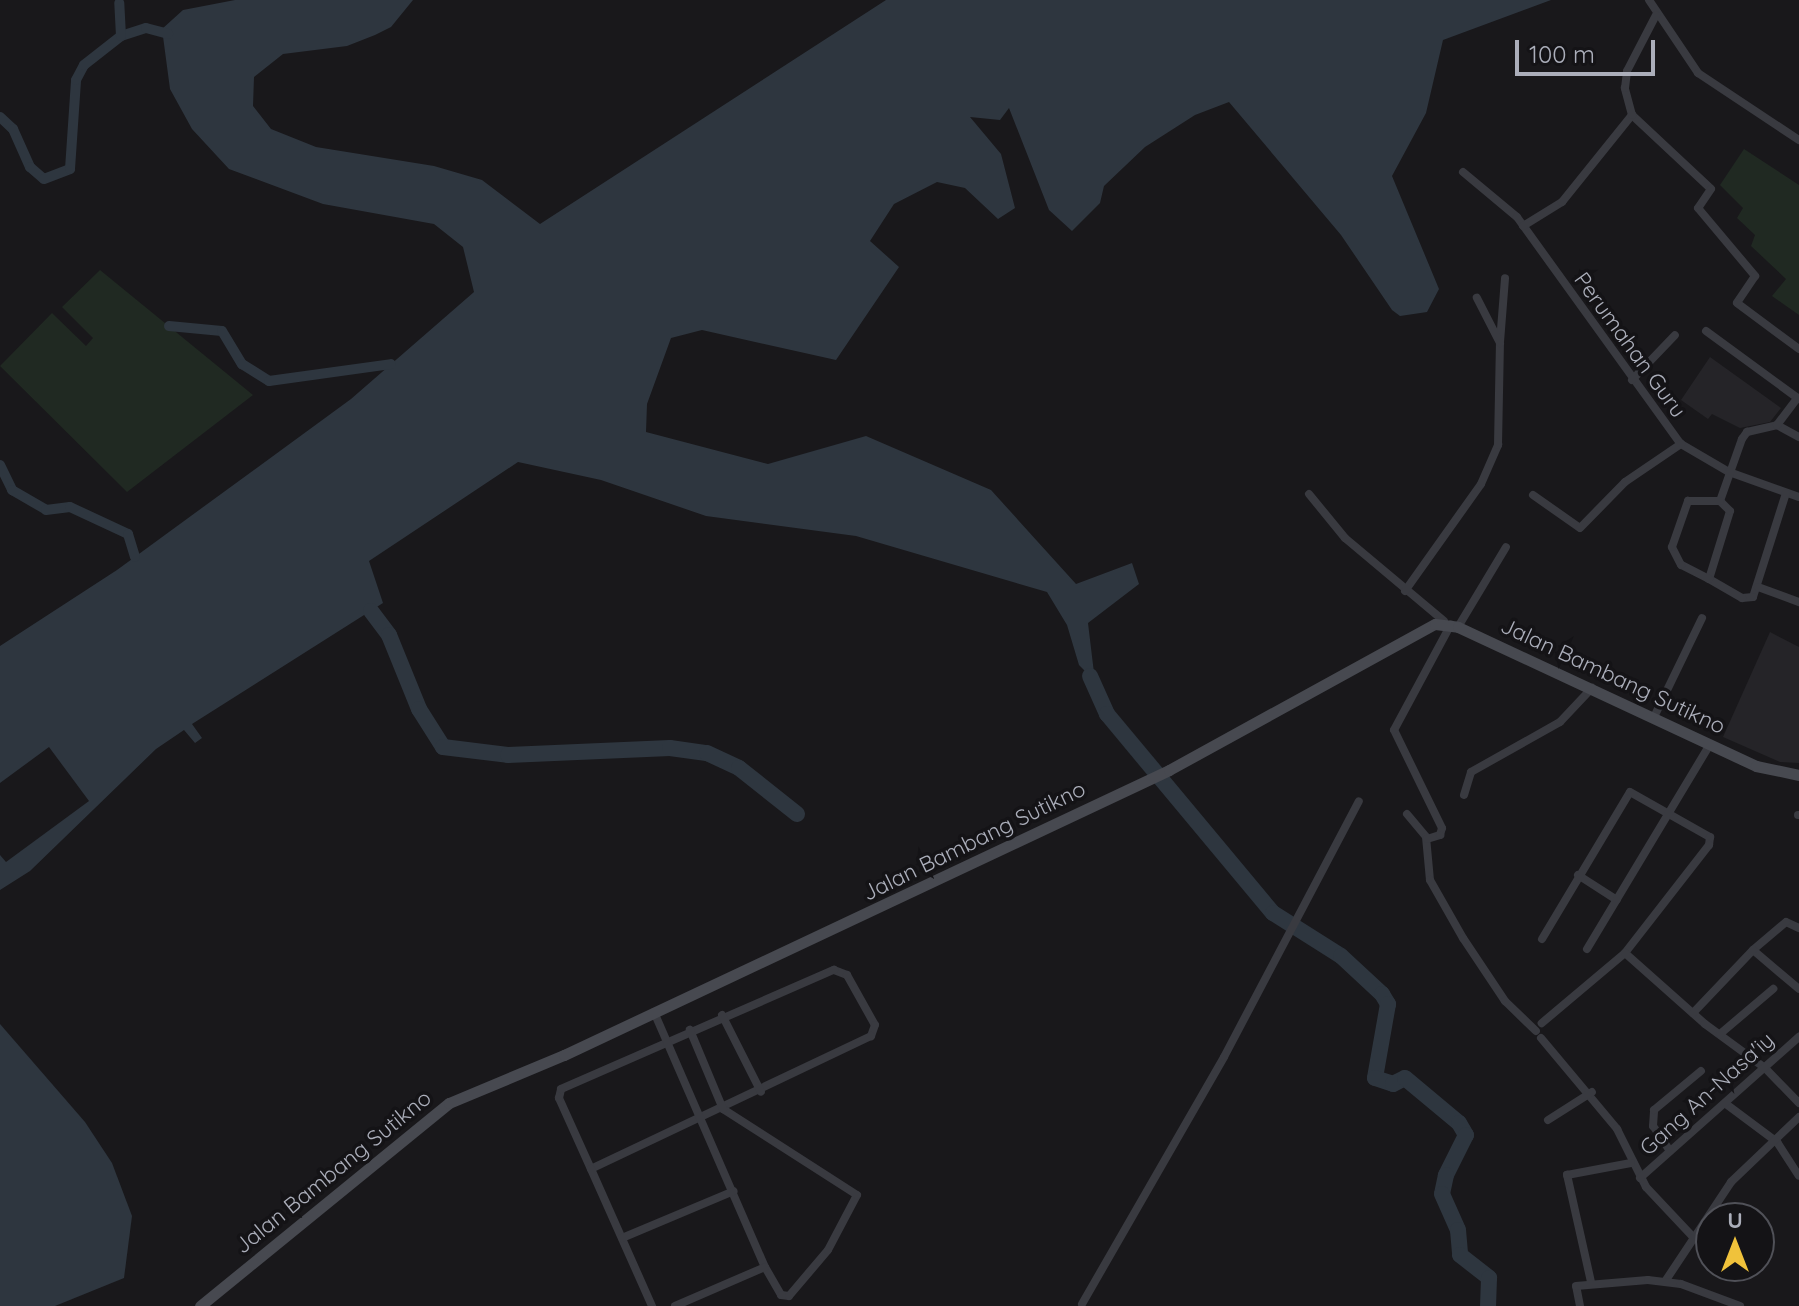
<!DOCTYPE html>
<style>
body{margin:0}
#map{position:relative;width:1799px;height:1306px;overflow:hidden;background:#19181b;font-family:Quicksand,sans-serif}
div>[style]{position:absolute}
.built>*{inset:0;background:#252428}
.green>*{inset:0;background:#202922}
.water>*{inset:0;background:#2e363f}
.pier>*{inset:0;background:#19181b}
.canal>*{height:10px;margin:-5px;padding:0 5px;transform-origin:5px;border-radius:5px;background:#2e363f}
.river>*{height:16px;margin:-8px;padding:0 8px;transform-origin:8px;border-radius:8px;background:#2e363f}
.street>*{height:8px;margin:-4px;padding:0 4px;transform-origin:4px;border-radius:4px;background:#393a40}
.secondary>*{height:11px;margin:-5.5px;padding:0 5.5px;transform-origin:5.5px;border-radius:5.5px;background:#474950}
span{translate:-50% -50%;white-space:nowrap;text-align:center;line-height:1.15;-webkit-text-stroke:7px #141316;paint-order:stroke}
.street-label{font-size:22px;color:#abaeba}
.north{position:absolute;left:1695px;top:1202px;width:80px;height:80px;box-sizing:border-box;background:#141316;border:2px solid #505158;border-radius:50%;rotate:0deg;font-size:22px;font-weight:700;line-height:32px;text-align:center;color:#abaeba}
.north::after{content:'';display:block;margin:auto;width:28px;height:36px;background:#f0c23b;clip-path:polygon(50% 0,100% 100%,50% 72%,0 100%)}
.scale{position:absolute;left:1515px;top:40px;width:140px;height:36px;box-sizing:border-box;border:4px solid #abaeba;border-top:0;padding-left:10px;font-size:24px;line-height:28px;white-space:nowrap;color:#abaeba;-webkit-text-stroke:6px #141316;paint-order:stroke}
</style>
<div id="map">
<div class="built">
<i style="clip-path:polygon(1710px 357px,1781px 408px,1770px 422px,1740px 428px,1712px 414px,1708px 419px,1681px 400px)"></i>
<i style="clip-path:polygon(1770px 632px,1799px 647px,1799px 763px,1780px 762px,1723px 737px)"></i>
</div>
<div class="green">
<i style="clip-path:polygon(1744px 149px,1799px 185px,1799px 315px,1772px 296px,1786px 279px,1751px 246px,1755px 235px,1737px 218px,1743px 208px,1720px 185px)"></i>
<i style="clip-path:polygon(100px 270px,253px 395px,127px 492px,0 366px,52px 313px,86px 346px,93px 338px,62px 307px)"></i>
</div>
<div class="water">
<i style="clip-path:polygon(235px 0,413px 0,391px 27px,375px 35px,347px 46px,283px 54px,254px 77px,253px 106px,271px 129px,316px 147px,434px 166px,482px 180px,540px 224px,886px 0,1551px 0,1443px 40px,1426px 113px,1392px 176px,1439px 289px,1427px 312px,1400px 316px,1392px 310px,1341px 235px,1229px 102px,1195px 115px,1145px 147px,1104px 186px,1100px 203px,1072px 231px,1049px 210px,1009px 108px,1000px 120px,970px 117px,1001px 154px,1015px 208px,998px 219px,965px 188px,937px 182px,894px 204px,870px 241px,899px 267px,836px 360px,702px 330px,671px 338px,647px 404px,646px 432px,768px 464px,866px 436px,991px 490px,1076px 584px,1132px 563px,1139px 584px,1088px 623px,1094px 673px,1090px 676px,1079px 665px,1067px 625px,1047px 592px,856px 536px,706px 516px,601px 480px,518px 462px,369px 561px,383px 603px,192px 724px,202px 738px,195px 743px,184px 730px,156px 749px,30px 871px,0 890px,0 646px,117px 570px,351px 399px,474px 292px,463px 247px,434px 224px,323px 204px,229px 169px,192px 129px,170px 89px,162px 29px,183px 10px)"></i>
<i style="clip-path:polygon(0 1024px,85px 1122px,112px 1163px,132px 1216px,124px 1278px,55px 1306px,0 1306px)"></i>
</div>
<div class="pier">
<i style="clip-path:polygon(49px 747px,89px 801px,6px 862px,0 855px,0 783px)"></i>
</div>
<div class="canal">
<i style="left:121px;top:36px;width:26px;rotate:-18deg"></i>
<i style="left:146px;top:28px;width:23px;rotate:15deg"></i>
<i style="left:0;top:117px;width:18px;rotate:43deg"></i>
<i style="left:13px;top:129px;width:42px;rotate:65.9deg"></i>
<i style="left:30px;top:167px;width:18px;rotate:41deg"></i>
<i style="left:44px;top:179px;width:28px;rotate:-21deg"></i>
<i style="left:70px;top:169px;width:89px;rotate:-86.1deg"></i>
<i style="left:76px;top:80px;width:17px;rotate:-62deg"></i>
<i style="left:84px;top:65px;width:47px;rotate:-38.1deg"></i>
<i style="left:121px;top:36px;width:33px;rotate:-93deg"></i>
<i style="left:169px;top:326px;width:53px;rotate:5.4deg"></i>
<i style="left:222px;top:331px;width:39px;rotate:59deg"></i>
<i style="left:242px;top:364px;width:32px;rotate:32deg"></i>
<i style="left:269px;top:381px;width:123px;rotate:-7.9deg"></i>
<i style="left:0;top:465px;width:28px;rotate:64deg"></i>
<i style="left:12px;top:490px;width:39px;rotate:30deg"></i>
<i style="left:46px;top:510px;width:24px;rotate:-7deg"></i>
<i style="left:70px;top:507px;width:64px;rotate:25deg"></i>
<i style="left:128px;top:534px;width:24px;rotate:73deg"></i>
</div>
<div class="river">
<i style="left:371px;top:611px;width:30px;rotate:53deg"></i>
<i style="left:389px;top:635px;width:80px;rotate:67.9deg"></i>
<i style="left:419px;top:709px;width:45px;rotate:57.7deg"></i>
<i style="left:443px;top:747px;width:65px;rotate:7deg"></i>
<i style="left:508px;top:755px;width:162px;rotate:-2.5deg"></i>
<i style="left:670px;top:748px;width:37px;rotate:8deg"></i>
<i style="left:707px;top:753px;width:35px;rotate:25deg"></i>
<i style="left:739px;top:768px;width:74px;rotate:38.4deg"></i>
<i style="left:1090px;top:676px;width:42px;rotate:65.9deg"></i>
<i style="left:1107px;top:714px;width:259px;rotate:50.2deg"></i>
<i style="left:1273px;top:913px;width:80px;rotate:32.3deg"></i>
<i style="left:1341px;top:956px;width:56px;rotate:42.8deg"></i>
<i style="left:1382px;top:994px;width:12px;rotate:59deg"></i>
<i style="left:1388px;top:1004px;width:75px;rotate:100deg"></i>
<i style="left:1375px;top:1078px;width:19px;rotate:18deg"></i>
<i style="left:1393px;top:1084px;width:13px;rotate:-27deg"></i>
<i style="left:1405px;top:1078px;width:70px;rotate:39.8deg"></i>
<i style="left:1459px;top:1123px;width:14px;rotate:60deg"></i>
<i style="left:1466px;top:1135px;width:45px;rotate:116.6deg"></i>
<i style="left:1446px;top:1175px;width:19px;rotate:102deg"></i>
<i style="left:1442px;top:1194px;width:39px;rotate:66deg"></i>
<i style="left:1458px;top:1230px;width:25px;rotate:85deg"></i>
<i style="left:1460px;top:1255px;width:37px;rotate:38deg"></i>
<i style="left:1489px;top:1278px;width:28px;rotate:92deg"></i>
</div>
<div class="street">
<i style="left:1649px;top:0;width:88px;rotate:56.1deg"></i>
<i style="left:1698px;top:73px;width:121px;rotate:33.6deg"></i>
<i style="left:1632px;top:115px;width:108px;rotate:43.1deg"></i>
<i style="left:1711px;top:189px;width:23px;rotate:124deg"></i>
<i style="left:1698px;top:208px;width:89px;rotate:50deg"></i>
<i style="left:1755px;top:276px;width:32px;rotate:124deg"></i>
<i style="left:1737px;top:303px;width:77px;rotate:36.6deg"></i>
<i style="left:1463px;top:172px;width:70px;rotate:39.8deg"></i>
<i style="left:1517px;top:217px;width:280px;rotate:54.2deg"></i>
<i style="left:1681px;top:444px;width:56px;rotate:30.3deg"></i>
<i style="left:1729px;top:472px;width:74px;rotate:19.7deg"></i>
<i style="left:1523px;top:226px;width:46px;rotate:-31.6deg"></i>
<i style="left:1562px;top:202px;width:112px;rotate:-51.2deg"></i>
<i style="left:1632px;top:115px;width:28px;rotate:-105deg"></i>
<i style="left:1625px;top:88px;width:17px;rotate:-83deg"></i>
<i style="left:1627px;top:71px;width:63px;rotate:-62.6deg"></i>
<i style="left:1706px;top:331px;width:115px;rotate:36.2deg"></i>
<i style="left:1500px;top:342px;width:64px;rotate:-85.5deg"></i>
<i style="left:1632px;top:380px;width:62px;rotate:-46.3deg"></i>
<i style="left:1777px;top:425px;width:25px;rotate:29deg"></i>
<i style="left:1786px;top:493px;width:109px;rotate:107.6deg"></i>
<i style="left:1753px;top:597px;width:11px;rotate:175deg"></i>
<i style="left:1742px;top:598px;width:38px;rotate:-150deg"></i>
<i style="left:1709px;top:579px;width:71px;rotate:-72.8deg"></i>
<i style="left:1730px;top:511px;width:14px;rotate:-135deg"></i>
<i style="left:1720px;top:501px;width:66px;rotate:-70.5deg"></i>
<i style="left:1742px;top:439px;width:9px;rotate:-54deg"></i>
<i style="left:1747px;top:432px;width:31px;rotate:-13deg"></i>
<i style="left:1777px;top:425px;width:34px;rotate:-53deg"></i>
<i style="left:1309px;top:494px;width:57px;rotate:50.7deg"></i>
<i style="left:1345px;top:538px;width:129px;rotate:40deg"></i>
<i style="left:1533px;top:495px;width:57px;rotate:35.1deg"></i>
<i style="left:1580px;top:528px;width:64px;rotate:-45.6deg"></i>
<i style="left:1625px;top:482px;width:68px;rotate:-34.2deg"></i>
<i style="left:1709px;top:579px;width:31px;rotate:-153deg"></i>
<i style="left:1681px;top:565px;width:20px;rotate:-117deg"></i>
<i style="left:1672px;top:547px;width:49px;rotate:-70.8deg"></i>
<i style="left:1688px;top:501px;width:32px"></i>
<i style="left:1758px;top:587px;width:44px;rotate:20.1deg"></i>
<i style="left:1405px;top:591px;width:131px;rotate:-54.6deg"></i>
<i style="left:1481px;top:484px;width:43px;rotate:-66.4deg"></i>
<i style="left:1498px;top:445px;width:102px;rotate:-88.9deg"></i>
<i style="left:1500px;top:343px;width:51px;rotate:-117.1deg"></i>
<i style="left:1458px;top:627px;width:93px;rotate:-59deg"></i>
<i style="left:1654px;top:717px;width:110px;rotate:-64.1deg"></i>
<i style="left:1464px;top:795px;width:24px;rotate:-73deg"></i>
<i style="left:1471px;top:772px;width:102px;rotate:-29.3deg"></i>
<i style="left:1560px;top:722px;width:47px;rotate:-46.7deg"></i>
<i style="left:1407px;top:814px;width:30px;rotate:50deg"></i>
<i style="left:1426px;top:837px;width:43px;rotate:84.7deg"></i>
<i style="left:1430px;top:880px;width:67px;rotate:60.4deg"></i>
<i style="left:1463px;top:938px;width:76px;rotate:56.3deg"></i>
<i style="left:1505px;top:1001px;width:43px;rotate:44.1deg"></i>
<i style="left:1798px;top:815px;width:1px"></i>
<i style="left:1427px;top:839px;width:14px;rotate:-17deg"></i>
<i style="left:1440px;top:835px;width:7px;rotate:-74deg"></i>
<i style="left:1442px;top:828px;width:109px;rotate:-116.1deg"></i>
<i style="left:1394px;top:730px;width:120px;rotate:-61.7deg"></i>
<i style="left:1578px;top:875px;width:46px;rotate:32.7deg"></i>
<i style="left:1799px;top:928px;width:14px;rotate:-155deg"></i>
<i style="left:1786px;top:922px;width:43px;rotate:139.7deg"></i>
<i style="left:1753px;top:950px;width:60px;rotate:40.3deg"></i>
<i style="left:1542px;top:939px;width:171px;rotate:-59.1deg"></i>
<i style="left:1630px;top:792px;width:92px;rotate:29.4deg"></i>
<i style="left:1710px;top:837px;width:8px;rotate:97deg"></i>
<i style="left:1709px;top:845px;width:137px;rotate:127.9deg"></i>
<i style="left:1625px;top:953px;width:109px;rotate:139.9deg"></i>
<i style="left:1587px;top:949px;width:239px;rotate:-59deg"></i>
<i style="left:1625px;top:953px;width:107px;rotate:41.6deg"></i>
<i style="left:1705px;top:1024px;width:74px;rotate:36.3deg"></i>
<i style="left:1765px;top:1068px;width:49px;rotate:45.8deg"></i>
<i style="left:834px;top:970px;width:14px;rotate:21deg"></i>
<i style="left:847px;top:975px;width:57px;rotate:60.8deg"></i>
<i style="left:875px;top:1025px;width:12px;rotate:110deg"></i>
<i style="left:871px;top:1036px;width:310px;rotate:154.6deg"></i>
<i style="left:591px;top:1169px;width:78px;rotate:-114.3deg"></i>
<i style="left:559px;top:1098px;width:9px;rotate:-77deg"></i>
<i style="left:561px;top:1089px;width:298px;rotate:-23.6deg"></i>
<i style="left:654px;top:1012px;width:278px;rotate:66.5deg"></i>
<i style="left:765px;top:1267px;width:32px;rotate:60deg"></i>
<i style="left:781px;top:1295px;width:8px;rotate:7deg"></i>
<i style="left:789px;top:1296px;width:60px;rotate:-49.7deg"></i>
<i style="left:828px;top:1250px;width:62px;rotate:-62.2deg"></i>
<i style="left:857px;top:1195px;width:159px;rotate:-147.3deg"></i>
<i style="left:723px;top:1109px;width:86px;rotate:-112.7deg"></i>
<i style="left:1693px;top:1013px;width:87px;rotate:-46.4deg"></i>
<i style="left:722px;top:1015px;width:86px;rotate:63.1deg"></i>
<i style="left:1720px;top:1034px;width:70px;rotate:-40.3deg"></i>
<i style="left:1541px;top:1038px;width:119px;rotate:50.1deg"></i>
<i style="left:1617px;top:1129px;width:65px;rotate:63.4deg"></i>
<i style="left:1646px;top:1187px;width:70px;rotate:46.7deg"></i>
<i style="left:1726px;top:1104px;width:64px;rotate:36.7deg"></i>
<i style="left:1777px;top:1142px;width:40px;rotate:57.1deg"></i>
<i style="left:1548px;top:1120px;width:52px;rotate:-32.5deg"></i>
<i style="left:1670px;top:1151px;width:30px;rotate:-124deg"></i>
<i style="left:1653px;top:1126px;width:16px;rotate:-86deg"></i>
<i style="left:1654px;top:1110px;width:61px;rotate:-39.7deg"></i>
<i style="left:591px;top:1169px;width:150px;rotate:66deg"></i>
<i style="left:1640px;top:1178px;width:213px;rotate:-41.6deg"></i>
<i style="left:622px;top:1238px;width:121px;rotate:-22.8deg"></i>
<i style="left:1666px;top:1280px;width:118px;rotate:-56.4deg"></i>
<i style="left:1731px;top:1182px;width:94px;rotate:-43.7deg"></i>
<i style="left:1591px;top:1282px;width:110px;rotate:-102.6deg"></i>
<i style="left:1567px;top:1175px;width:65px;rotate:-10.6deg"></i>
<i style="left:1082px;top:1304px;width:285px;rotate:-60.1deg"></i>
<i style="left:1224px;top:1057px;width:289px;rotate:-62.2deg"></i>
<i style="left:675px;top:1306px;width:98px;rotate:-23.4deg"></i>
<i style="left:1580px;top:1306px;width:20px;rotate:-101deg"></i>
<i style="left:1576px;top:1286px;width:72px;rotate:-4.8deg"></i>
<i style="left:1648px;top:1280px;width:33px;rotate:7deg"></i>
<i style="left:1681px;top:1284px;width:63px;rotate:20.4deg"></i>
</div>
<div class="secondary">
<i style="left:200px;top:1306px;width:321px;rotate:-39.2deg"></i>
<i style="left:449px;top:1103px;width:125px;rotate:-22.7deg"></i>
<i style="left:564px;top:1055px;width:669px;rotate:-25.22deg"></i>
<i style="left:1169px;top:770px;width:303px;rotate:-28.8deg"></i>
<i style="left:1435px;top:624px;width:23px;rotate:7deg"></i>
<i style="left:1458px;top:627px;width:329px;rotate:25deg"></i>
<i style="left:1756px;top:766px;width:44px;rotate:11.8deg"></i>
</div>
<div class="street-label">
<span style="left:1630px;top:345px;rotate:54deg">Perumahan Guru</span>
<span style="left:1613px;top:676px;rotate:25deg">Jalan Bambang Sutikno</span>
<span style="left:974px;top:841px;rotate:-26deg">Jalan Bambang Sutikno</span>
<span style="left:1707px;top:1094px;rotate:-42deg">Gang An-Nasa'iy</span>
<span style="left:333px;top:1172px;rotate:-39deg">Jalan Bambang Sutikno</span>
</div>
<div class="north">U</div>
<div class="scale">100 m</div>
</div>
